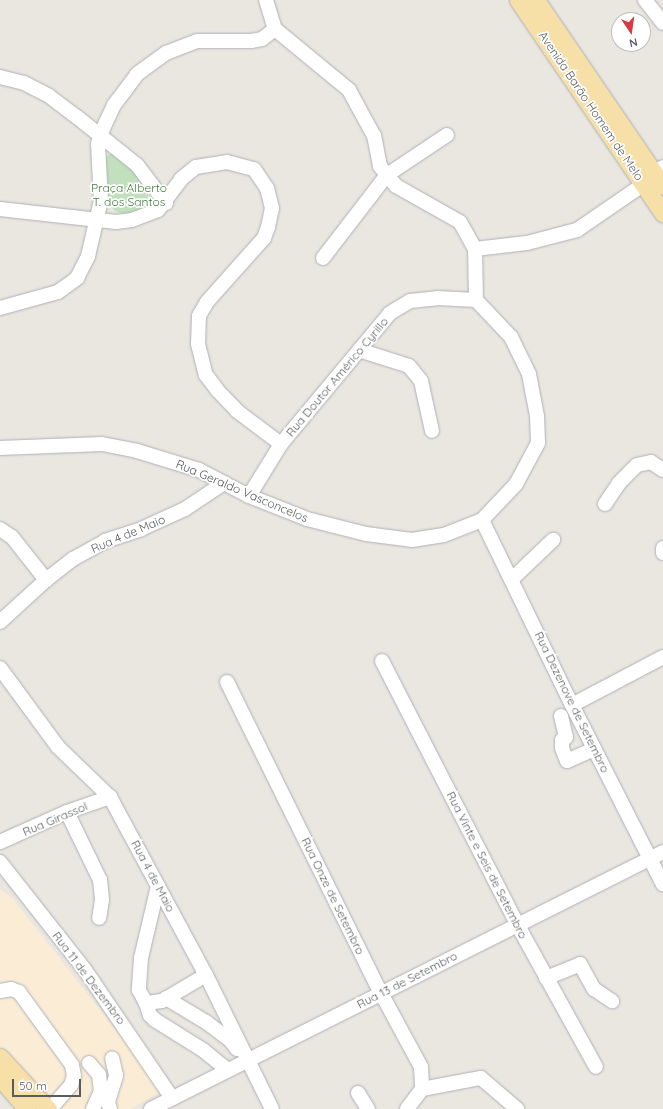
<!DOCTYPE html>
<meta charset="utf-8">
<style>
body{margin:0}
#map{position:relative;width:663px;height:1109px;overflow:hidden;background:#eae6e0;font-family:Quicksand,sans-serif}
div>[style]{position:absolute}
.commercial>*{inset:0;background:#faecd5}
.green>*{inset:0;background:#c3e0be}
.roads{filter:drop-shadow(0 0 1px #aeb1b5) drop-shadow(0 0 1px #aeb1b5)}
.minor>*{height:14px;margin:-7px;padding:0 7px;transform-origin:7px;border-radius:7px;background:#fff}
.major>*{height:17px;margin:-8.5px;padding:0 8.5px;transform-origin:8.5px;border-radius:8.5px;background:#f7dfa8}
span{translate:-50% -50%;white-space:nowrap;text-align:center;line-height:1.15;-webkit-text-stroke:3.5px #fff;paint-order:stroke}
.street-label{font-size:12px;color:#595d60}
.park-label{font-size:12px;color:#417d3a}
.north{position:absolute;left:611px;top:12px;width:40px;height:40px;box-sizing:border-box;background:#fff;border:1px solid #bdbebf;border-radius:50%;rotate:167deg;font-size:11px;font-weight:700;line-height:16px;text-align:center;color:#595d60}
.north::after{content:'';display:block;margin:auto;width:14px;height:18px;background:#d83843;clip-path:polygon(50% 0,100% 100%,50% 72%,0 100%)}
.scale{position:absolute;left:12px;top:1079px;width:69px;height:18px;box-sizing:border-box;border:2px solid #595d60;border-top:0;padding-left:5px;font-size:12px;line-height:14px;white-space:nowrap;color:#595d60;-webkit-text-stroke:3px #fff;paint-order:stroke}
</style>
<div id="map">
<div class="commercial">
<i style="clip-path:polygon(0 889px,13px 899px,163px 1090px,131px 1109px,57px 1109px,0 1050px)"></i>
</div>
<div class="green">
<i style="clip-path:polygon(113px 152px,126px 159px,148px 188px,148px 204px,139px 214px,124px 215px,114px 210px,109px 199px,103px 165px,107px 156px)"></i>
</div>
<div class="roads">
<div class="minor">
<i style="left:266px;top:0;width:30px;rotate:73deg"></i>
<i style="left:645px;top:0;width:29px;rotate:52deg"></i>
<i style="left:0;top:77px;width:25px;rotate:14deg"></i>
<i style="left:24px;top:83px;width:28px;rotate:27deg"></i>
<i style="left:49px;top:96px;width:35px;rotate:37deg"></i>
<i style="left:77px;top:117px;width:77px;rotate:38.7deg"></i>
<i style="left:137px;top:165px;width:48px;rotate:52.7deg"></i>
<i style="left:0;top:209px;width:117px;rotate:6.4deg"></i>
<i style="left:116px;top:222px;width:16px;rotate:-7deg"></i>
<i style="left:132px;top:220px;width:28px;rotate:-21deg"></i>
<i style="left:158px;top:210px;width:39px;rotate:-53deg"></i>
<i style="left:181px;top:179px;width:19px;rotate:-39deg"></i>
<i style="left:196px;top:167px;width:31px;rotate:-9deg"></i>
<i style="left:227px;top:162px;width:28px;rotate:15deg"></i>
<i style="left:254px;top:169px;width:23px;rotate:56deg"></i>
<i style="left:267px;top:188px;width:21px;rotate:76deg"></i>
<i style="left:272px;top:208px;width:19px;rotate:102deg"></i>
<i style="left:268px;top:227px;width:12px;rotate:110deg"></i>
<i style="left:264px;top:238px;width:86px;rotate:131.7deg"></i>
<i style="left:207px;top:302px;width:16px;rotate:120deg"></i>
<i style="left:199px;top:316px;width:28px;rotate:92deg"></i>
<i style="left:198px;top:344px;width:32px;rotate:76deg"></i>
<i style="left:206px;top:375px;width:20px;rotate:53deg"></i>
<i style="left:218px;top:391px;width:28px;rotate:46deg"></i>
<i style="left:237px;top:411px;width:55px;rotate:36.9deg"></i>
<i style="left:475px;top:249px;width:52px;rotate:-6.6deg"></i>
<i style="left:527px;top:243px;width:52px;rotate:-14.6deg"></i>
<i style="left:577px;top:230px;width:81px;rotate:-34.5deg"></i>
<i style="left:644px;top:184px;width:25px;rotate:-42deg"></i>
<i style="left:323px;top:258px;width:105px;rotate:-52.4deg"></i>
<i style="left:387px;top:175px;width:72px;rotate:-33.7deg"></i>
<i style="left:0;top:308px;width:60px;rotate:-15.4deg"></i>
<i style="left:58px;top:292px;width:24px;rotate:-36deg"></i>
<i style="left:77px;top:278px;width:25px;rotate:-63deg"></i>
<i style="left:88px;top:256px;width:57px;rotate:-76.9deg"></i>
<i style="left:101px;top:200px;width:56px;rotate:-93.1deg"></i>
<i style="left:98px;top:144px;width:9px;rotate:-77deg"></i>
<i style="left:100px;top:135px;width:33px;rotate:-65deg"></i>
<i style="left:114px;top:105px;width:39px;rotate:-53deg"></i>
<i style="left:137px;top:74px;width:36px;rotate:-36deg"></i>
<i style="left:166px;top:53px;width:34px;rotate:-21deg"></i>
<i style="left:198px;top:41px;width:53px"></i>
<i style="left:251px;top:41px;width:11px;rotate:-10deg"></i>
<i style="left:262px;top:39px;width:16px;rotate:-38deg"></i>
<i style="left:359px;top:350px;width:52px;rotate:17.7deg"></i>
<i style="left:409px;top:366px;width:19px;rotate:51deg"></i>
<i style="left:421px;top:381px;width:51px;rotate:77.6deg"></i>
<i style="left:0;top:448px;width:102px;rotate:-2.2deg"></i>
<i style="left:102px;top:444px;width:36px;rotate:11deg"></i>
<i style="left:137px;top:451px;width:65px;rotate:17deg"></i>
<i style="left:199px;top:470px;width:56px;rotate:27.5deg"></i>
<i style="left:249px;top:496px;width:62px;rotate:21.6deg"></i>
<i style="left:307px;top:519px;width:61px;rotate:14.3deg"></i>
<i style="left:366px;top:534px;width:46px;rotate:7.4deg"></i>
<i style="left:412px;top:540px;width:32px;rotate:-9deg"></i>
<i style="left:444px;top:535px;width:41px;rotate:-21.5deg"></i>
<i style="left:482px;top:520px;width:50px;rotate:-46.6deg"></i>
<i style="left:516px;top:484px;width:47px;rotate:-61.8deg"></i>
<i style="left:538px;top:443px;width:27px;rotate:-92deg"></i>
<i style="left:537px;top:416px;width:43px;rotate:-100.8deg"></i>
<i style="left:529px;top:374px;width:41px;rotate:-115.9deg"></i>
<i style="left:511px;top:337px;width:51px;rotate:-133.4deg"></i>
<i style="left:476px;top:300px;width:51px;rotate:-91.1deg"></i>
<i style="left:475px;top:249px;width:31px;rotate:-119deg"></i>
<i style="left:460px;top:222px;width:73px;rotate:-150.6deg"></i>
<i style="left:396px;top:186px;width:26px;rotate:-129deg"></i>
<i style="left:380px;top:166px;width:31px;rotate:-101deg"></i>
<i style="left:374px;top:136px;width:52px;rotate:-118.5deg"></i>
<i style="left:349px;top:90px;width:96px;rotate:-140.5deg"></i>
<i style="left:249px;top:496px;width:61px;rotate:-58.4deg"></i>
<i style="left:281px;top:444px;width:170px;rotate:-50.2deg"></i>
<i style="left:390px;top:313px;width:23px;rotate:-31deg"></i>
<i style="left:410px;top:301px;width:27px;rotate:-6deg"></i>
<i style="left:437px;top:298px;width:39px;rotate:3deg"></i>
<i style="left:605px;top:504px;width:25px;rotate:-56deg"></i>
<i style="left:619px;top:483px;width:25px;rotate:-45deg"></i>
<i style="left:637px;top:465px;width:14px;rotate:-12deg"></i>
<i style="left:651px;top:462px;width:14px;rotate:34deg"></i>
<i style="left:482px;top:520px;width:206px;rotate:64.1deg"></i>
<i style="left:572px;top:705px;width:201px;rotate:63.1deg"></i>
<i style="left:0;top:529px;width:14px;rotate:34deg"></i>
<i style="left:12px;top:537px;width:55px;rotate:51.7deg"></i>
<i style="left:663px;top:548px;width:5px;rotate:90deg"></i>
<i style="left:512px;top:579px;width:57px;rotate:-43.6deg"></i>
<i style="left:0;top:622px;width:62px;rotate:-42.4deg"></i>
<i style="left:46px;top:580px;width:34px;rotate:-38deg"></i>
<i style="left:73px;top:559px;width:37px;rotate:-29deg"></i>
<i style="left:105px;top:541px;width:38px;rotate:-18deg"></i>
<i style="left:141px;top:529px;width:48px;rotate:-24.4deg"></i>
<i style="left:185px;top:509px;width:47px;rotate:-33.7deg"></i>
<i style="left:382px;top:661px;width:296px;rotate:62.8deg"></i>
<i style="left:517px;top:924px;width:163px;rotate:61.1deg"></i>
<i style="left:0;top:668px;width:98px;rotate:53.7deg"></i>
<i style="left:58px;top:747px;width:72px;rotate:43.9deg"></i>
<i style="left:110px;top:797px;width:202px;rotate:61.7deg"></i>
<i style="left:206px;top:975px;width:149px;rotate:63.8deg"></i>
<i style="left:227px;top:682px;width:347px;rotate:63.7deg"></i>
<i style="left:381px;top:993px;width:84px;rotate:61.6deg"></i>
<i style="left:421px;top:1067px;width:22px;rotate:87deg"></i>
<i style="left:422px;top:1089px;width:25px;rotate:127deg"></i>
<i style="left:572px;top:705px;width:103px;rotate:-27.8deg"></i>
<i style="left:561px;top:716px;width:22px;rotate:77deg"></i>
<i style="left:566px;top:737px;width:5px;rotate:143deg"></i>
<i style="left:562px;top:740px;width:8px;rotate:90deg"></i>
<i style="left:562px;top:748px;width:14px;rotate:69deg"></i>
<i style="left:567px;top:761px;width:30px;rotate:-24deg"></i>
<i style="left:67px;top:812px;width:76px;rotate:64.1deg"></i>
<i style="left:100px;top:880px;width:20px;rotate:84deg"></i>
<i style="left:102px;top:900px;width:18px;rotate:99deg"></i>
<i style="left:0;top:842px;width:73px;rotate:-24.1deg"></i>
<i style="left:67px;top:812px;width:46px;rotate:-19.2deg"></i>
<i style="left:0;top:862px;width:137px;rotate:51.8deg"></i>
<i style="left:85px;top:970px;width:155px;rotate:55.8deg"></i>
<i style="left:158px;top:886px;width:74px;rotate:103.3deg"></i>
<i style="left:141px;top:958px;width:32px;rotate:94deg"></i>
<i style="left:139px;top:990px;width:15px;rotate:62deg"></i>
<i style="left:146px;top:1003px;width:16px;rotate:-7deg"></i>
<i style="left:162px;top:1001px;width:51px;rotate:-30.6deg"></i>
<i style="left:546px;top:978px;width:37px;rotate:-22deg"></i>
<i style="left:580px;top:964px;width:29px;rotate:61deg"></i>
<i style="left:594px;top:989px;width:22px;rotate:34deg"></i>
<i style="left:0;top:991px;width:11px;rotate:-10deg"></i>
<i style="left:11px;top:989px;width:9px;rotate:21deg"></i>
<i style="left:19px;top:992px;width:90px;rotate:54deg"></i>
<i style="left:72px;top:1065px;width:11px;rotate:80deg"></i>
<i style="left:74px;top:1076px;width:9px;rotate:108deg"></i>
<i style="left:71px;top:1085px;width:32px;rotate:131deg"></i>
<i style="left:166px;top:998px;width:47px;rotate:31deg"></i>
<i style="left:206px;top:1022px;width:31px;rotate:37deg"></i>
<i style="left:231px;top:1041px;width:10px;rotate:53deg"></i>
<i style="left:146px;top:1003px;width:13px;rotate:72deg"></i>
<i style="left:150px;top:1015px;width:7px;rotate:45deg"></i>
<i style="left:155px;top:1020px;width:57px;rotate:32deg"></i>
<i style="left:203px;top:1050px;width:32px;rotate:39deg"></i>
<i style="left:89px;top:1063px;width:16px;rotate:50deg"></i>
<i style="left:99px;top:1075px;width:16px;rotate:83deg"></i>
<i style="left:101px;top:1091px;width:20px;rotate:114deg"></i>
<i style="left:422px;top:1089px;width:60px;rotate:-10.6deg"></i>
<i style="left:481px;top:1078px;width:48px;rotate:40.7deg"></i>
<i style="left:358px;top:1093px;width:19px;rotate:58deg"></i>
<i style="left:110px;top:1109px;width:7px;rotate:-106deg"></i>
<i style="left:108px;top:1102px;width:28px;rotate:-73deg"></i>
<i style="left:116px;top:1075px;width:17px;rotate:-103deg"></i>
<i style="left:151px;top:1109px;width:573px;rotate:-26.65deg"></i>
</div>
<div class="major">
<i style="left:518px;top:0;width:258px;rotate:55.8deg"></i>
<i style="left:536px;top:0;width:225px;rotate:55.7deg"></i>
<i style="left:0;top:1057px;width:71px;rotate:47.3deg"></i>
<i style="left:0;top:1078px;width:41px;rotate:48.9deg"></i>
</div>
</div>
<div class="street-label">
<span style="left:591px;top:106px;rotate:56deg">Avenida Barão Homem de Melo</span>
<span style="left:337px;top:377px;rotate:-50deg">Rua Doutor Américo Cyrillo</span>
<span style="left:242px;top:491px;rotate:23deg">Rua Geraldo Vasconcelos</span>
<span style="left:128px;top:534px;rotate:-23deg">Rua 4 de Maio</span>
<span style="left:572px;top:702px;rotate:64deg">Rua Dezenove de Setembro</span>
<span style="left:55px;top:819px;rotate:-23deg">Rua Girassol</span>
<span style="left:487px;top:865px;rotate:63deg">Rua Vinte e Seis de Setembro</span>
<span style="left:153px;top:876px;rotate:62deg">Rua 4 de Maio</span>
<span style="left:333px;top:896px;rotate:64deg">Rua Onze de Setembro</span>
<span style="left:89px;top:978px;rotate:53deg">Rua 11 de Dezembro</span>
<span style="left:407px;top:980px;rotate:-27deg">Rua 13 de Setembro</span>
</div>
<div class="park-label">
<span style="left:129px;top:195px">Praça Alberto<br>T. dos Santos</span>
</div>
<div class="north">N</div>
<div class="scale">50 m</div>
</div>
